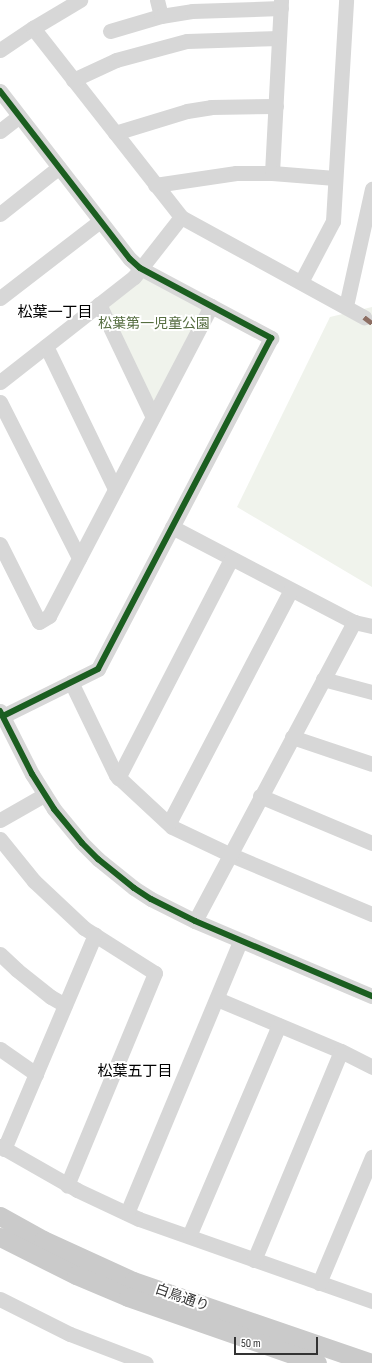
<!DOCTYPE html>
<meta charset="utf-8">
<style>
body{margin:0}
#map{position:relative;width:372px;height:1363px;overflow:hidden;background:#fff;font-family:"Sofia Sans Condensed","Noto Sans JP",sans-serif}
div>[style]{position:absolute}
.green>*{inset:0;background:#f0f3ec}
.minor>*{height:15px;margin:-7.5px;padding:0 7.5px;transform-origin:7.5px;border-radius:7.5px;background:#d7d7d7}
.major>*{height:19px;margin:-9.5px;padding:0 9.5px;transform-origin:9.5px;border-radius:9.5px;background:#cacaca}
.quiet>*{height:5px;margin-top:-2.5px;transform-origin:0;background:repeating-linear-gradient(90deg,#8d6e63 0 10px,transparent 0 15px)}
.cycleway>*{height:6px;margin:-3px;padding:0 3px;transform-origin:3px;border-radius:3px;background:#1b5e20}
span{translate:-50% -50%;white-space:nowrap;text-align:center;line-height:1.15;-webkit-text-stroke:4px #fff;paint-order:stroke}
.park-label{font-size:14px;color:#566e41}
.street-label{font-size:14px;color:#333}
.neighbourhood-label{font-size:15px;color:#000}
.scale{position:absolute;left:234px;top:1337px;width:84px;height:18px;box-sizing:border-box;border:2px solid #333;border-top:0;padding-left:5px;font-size:12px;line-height:14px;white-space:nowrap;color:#333;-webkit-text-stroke:3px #fff;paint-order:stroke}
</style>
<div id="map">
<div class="green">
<i style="clip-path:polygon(145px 277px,201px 307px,202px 312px,156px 401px,150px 401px,107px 305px,141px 278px)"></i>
<i style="clip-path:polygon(372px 307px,372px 587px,237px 507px,330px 317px)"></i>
</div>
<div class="minor">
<i style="left:157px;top:0;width:16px;rotate:76deg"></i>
<i style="left:33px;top:28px;width:240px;rotate:51.9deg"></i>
<i style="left:181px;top:217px;width:209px;rotate:28.7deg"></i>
<i style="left:110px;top:31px;width:53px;rotate:-16.4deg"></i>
<i style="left:161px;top:16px;width:31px;rotate:-9deg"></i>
<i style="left:192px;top:11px;width:89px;rotate:-1.9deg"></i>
<i style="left:0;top:50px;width:40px;rotate:-34deg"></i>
<i style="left:33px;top:28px;width:55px;rotate:-30.8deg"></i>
<i style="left:73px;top:80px;width:47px;rotate:-24.9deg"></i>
<i style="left:116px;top:60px;width:73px;rotate:-15deg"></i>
<i style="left:187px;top:41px;width:92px;rotate:-1.9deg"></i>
<i style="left:0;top:91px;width:212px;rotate:52.3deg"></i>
<i style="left:130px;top:259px;width:13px;rotate:42deg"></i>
<i style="left:140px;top:268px;width:149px;rotate:28.1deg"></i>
<i style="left:271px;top:338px;width:373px;rotate:117.6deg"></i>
<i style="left:98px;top:669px;width:106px;rotate:153.7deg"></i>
<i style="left:0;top:131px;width:24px;rotate:-38deg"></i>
<i style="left:115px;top:133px;width:75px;rotate:-17deg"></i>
<i style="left:187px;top:111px;width:24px;rotate:-9deg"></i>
<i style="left:211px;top:107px;width:65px;rotate:-0.9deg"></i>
<i style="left:272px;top:173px;width:173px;rotate:-87deg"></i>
<i style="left:155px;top:185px;width:82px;rotate:-8.4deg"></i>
<i style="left:236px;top:173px;width:36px"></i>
<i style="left:272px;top:173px;width:63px;rotate:4.5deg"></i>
<i style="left:0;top:214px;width:75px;rotate:-38.5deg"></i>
<i style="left:301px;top:282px;width:69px;rotate:-62.3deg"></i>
<i style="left:333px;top:221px;width:221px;rotate:-86.6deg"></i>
<i style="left:0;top:298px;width:126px;rotate:-37.6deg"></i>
<i style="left:99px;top:304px;width:125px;rotate:64.5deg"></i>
<i style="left:346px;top:306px;width:120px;rotate:-77.5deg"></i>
<i style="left:46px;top:346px;width:159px;rotate:64.2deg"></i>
<i style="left:0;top:382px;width:170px;rotate:-38.1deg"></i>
<i style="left:134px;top:277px;width:76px;rotate:-51.9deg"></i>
<i style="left:0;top:402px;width:175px;rotate:63.1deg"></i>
<i style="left:172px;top:527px;width:205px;rotate:27.6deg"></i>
<i style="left:354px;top:622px;width:18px;rotate:13deg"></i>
<i style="left:0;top:544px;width:87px;rotate:63.4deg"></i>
<i style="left:39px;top:622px;width:12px;rotate:-31deg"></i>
<i style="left:49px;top:616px;width:350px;rotate:-62.4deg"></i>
<i style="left:323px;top:679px;width:51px;rotate:14.9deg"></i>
<i style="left:71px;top:682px;width:103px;rotate:64.2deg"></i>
<i style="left:116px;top:775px;width:76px;rotate:42.9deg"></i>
<i style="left:172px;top:827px;width:63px;rotate:25.3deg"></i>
<i style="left:229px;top:854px;width:155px;rotate:22.8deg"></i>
<i style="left:0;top:711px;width:71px;rotate:63.1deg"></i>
<i style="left:32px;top:774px;width:41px;rotate:57.8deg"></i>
<i style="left:54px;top:809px;width:44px;rotate:50.5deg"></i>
<i style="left:82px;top:843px;width:23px;rotate:45deg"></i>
<i style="left:98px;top:859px;width:46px;rotate:38.9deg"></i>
<i style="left:134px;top:888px;width:20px;rotate:33deg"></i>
<i style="left:151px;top:899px;width:49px;rotate:26.6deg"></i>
<i style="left:195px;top:921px;width:192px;rotate:23deg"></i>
<i style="left:292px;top:737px;width:84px;rotate:18.6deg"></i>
<i style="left:118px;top:778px;width:246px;rotate:-62.7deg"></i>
<i style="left:260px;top:796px;width:121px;rotate:22.8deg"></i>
<i style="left:0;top:820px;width:51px;rotate:-29.6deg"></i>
<i style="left:169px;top:823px;width:263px;rotate:-62.4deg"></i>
<i style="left:0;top:839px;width:54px;rotate:51deg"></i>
<i style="left:34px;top:881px;width:69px;rotate:43.2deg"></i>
<i style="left:84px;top:928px;width:84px;rotate:32.4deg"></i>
<i style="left:155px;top:973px;width:230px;rotate:112.5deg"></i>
<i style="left:195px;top:921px;width:339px;rotate:-62deg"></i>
<i style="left:0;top:954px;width:23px;rotate:43deg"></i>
<i style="left:17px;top:970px;width:43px;rotate:38.5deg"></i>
<i style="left:51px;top:997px;width:16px;rotate:30deg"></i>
<i style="left:217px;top:999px;width:134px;rotate:22.8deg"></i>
<i style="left:341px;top:1051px;width:35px;rotate:27deg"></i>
<i style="left:0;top:1049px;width:44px;rotate:34.8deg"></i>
<i style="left:0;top:1146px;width:89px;rotate:29.7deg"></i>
<i style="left:77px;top:1190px;width:68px;rotate:25.1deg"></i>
<i style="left:139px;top:1219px;width:247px;rotate:19.4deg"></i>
<i style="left:4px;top:1149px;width:233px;rotate:-67deg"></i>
<i style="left:127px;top:1213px;width:295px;rotate:-67.4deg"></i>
<i style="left:189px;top:1236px;width:229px;rotate:-66.9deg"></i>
<i style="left:254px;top:1260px;width:226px;rotate:-67.4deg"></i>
<i style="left:319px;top:1283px;width:137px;rotate:-67.2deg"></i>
<i style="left:0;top:1299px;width:78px;rotate:26.6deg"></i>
<i style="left:70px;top:1334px;width:81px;rotate:20.9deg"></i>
</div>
<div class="major">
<i style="left:0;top:1216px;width:49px;rotate:29.2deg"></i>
<i style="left:43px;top:1240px;width:99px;rotate:24.5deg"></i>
<i style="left:133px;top:1281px;width:252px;rotate:19deg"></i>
<i style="left:0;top:1237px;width:85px;rotate:26.6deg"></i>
<i style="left:76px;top:1275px;width:56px;rotate:22.9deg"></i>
<i style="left:128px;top:1297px;width:200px;rotate:19.2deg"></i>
</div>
<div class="quiet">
<i style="left:364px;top:317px;width:10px;rotate:37deg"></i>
</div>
<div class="cycleway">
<i style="left:0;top:91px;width:212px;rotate:52.3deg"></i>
<i style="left:130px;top:259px;width:13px;rotate:42deg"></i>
<i style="left:140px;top:268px;width:149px;rotate:28.1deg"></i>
<i style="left:271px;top:338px;width:373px;rotate:117.6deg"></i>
<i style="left:98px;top:669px;width:106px;rotate:153.7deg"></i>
<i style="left:0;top:711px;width:71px;rotate:63.1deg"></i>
<i style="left:32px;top:774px;width:41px;rotate:57.8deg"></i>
<i style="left:54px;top:809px;width:44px;rotate:50.5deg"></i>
<i style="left:82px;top:843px;width:23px;rotate:45deg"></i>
<i style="left:98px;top:859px;width:46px;rotate:38.9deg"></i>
<i style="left:134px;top:888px;width:20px;rotate:33deg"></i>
<i style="left:151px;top:899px;width:49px;rotate:26.6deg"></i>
<i style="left:195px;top:921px;width:192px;rotate:23deg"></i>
</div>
<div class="park-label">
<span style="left:154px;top:324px">松葉第一児童公園</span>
</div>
<div class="street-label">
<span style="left:182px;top:1298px;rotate:19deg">白鳥通り</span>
</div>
<div class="neighbourhood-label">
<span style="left:55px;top:313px">松葉一丁目</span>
<span style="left:135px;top:1072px">松葉五丁目</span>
</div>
<div class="scale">50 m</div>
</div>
